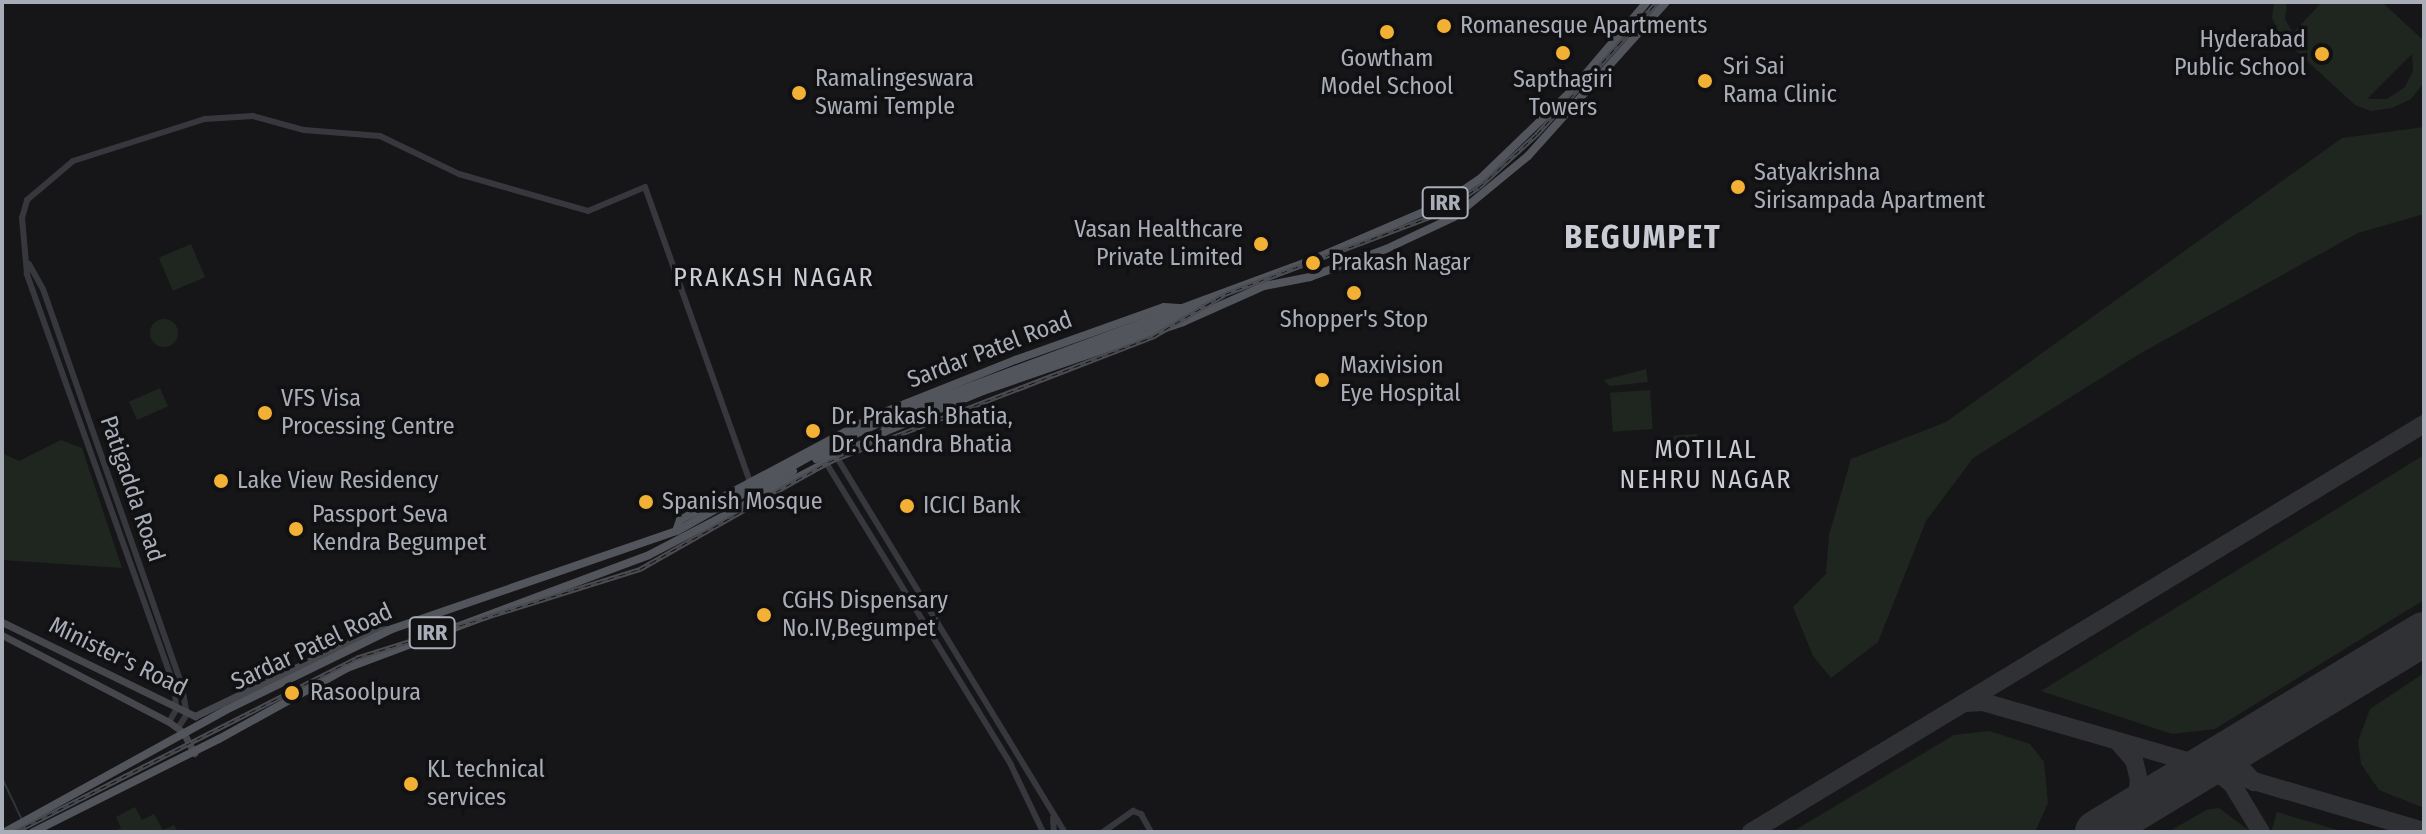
<!DOCTYPE html>
<style>
body{margin:0}
#map{position:relative;width:2426px;height:834px;overflow:hidden;background:#161618;font-family:"Fira Sans Condensed",sans-serif}
div>[style]{position:absolute}
.green>*{inset:0;background:#1e261f;transform-origin:0 0}
.round{border-radius:50%}
.stream>*{height:2px;margin:-1px;padding:0 1px;transform-origin:1px;border-radius:1px;background:#2c353c}
.taxiway>*{height:18px;margin:-9px;padding:0 9px;transform-origin:9px;border-radius:9px;background:#303135}
.runway>*{height:44px;margin:-22px;padding:0 22px;transform-origin:22px;border-radius:22px;background:#303135}
.tertiary>*{height:6px;margin:-3px;padding:0 3px;transform-origin:3px;border-radius:3px;background:#37383d}
.secondary>*{height:7px;margin:-3.5px;padding:0 3.5px;transform-origin:3.5px;border-radius:3.5px;background:#45474d}
.primary>*{height:8px;margin:-4px;padding:0 4px;transform-origin:4px;border-radius:4px;background:#53555c}
.rail>*{height:5px;margin-top:-2.5px;transform-origin:0;background:repeating-linear-gradient(90deg,#111113 0 6px,#4a4c52 0 12px);box-sizing:border-box;border-block:2px solid #4a4c52}
.dots>*{width:22px;height:22px;translate:-50% -50%;box-sizing:border-box;border:4px solid #111113;border-radius:50%}
span{translate:-50% -50%;white-space:nowrap;text-align:center;line-height:1.15;-webkit-text-stroke:7px #111113;paint-order:stroke}
.shield-label span{padding:2px 6px;background:#111113;border:2px solid;border-radius:6px;-webkit-text-stroke-width:0}
.shield-label{font-size:22px;color:#a8adb8;font-weight:700}
.poi-label{font-size:24px;color:#a8adb8}
.left{translate:0 -50%;text-align:left}
.right{translate:-100% -50%;text-align:right}
.street-label{font-size:24px;color:#a8adb8}
.neighbourhood-label{font-size:26px;color:#c9ccd4;letter-spacing:2px}
.district-label{font-size:32px;color:#c9ccd4;font-weight:700;letter-spacing:2px}
.frame{position:absolute;inset:0;border:4px solid #a8adb8;pointer-events:none}
</style>
<div id="map">
<div class="green">
<i style="clip-path:polygon(evenodd,2274px 2px,2287px 2px,2285px 19px,2293px 33px,2322px 2px,2382px 2px,2424px 41px,2424px 83px,2411px 99px,2392px 108px,2371px 111px,2355px 105px,2281px 37px,2272px 18px,2274px 2px,2412px 54px,2413px 71px,2405px 87px,2387px 99px,2367px 99px,2412px 54px)"></i>
<i style="clip-path:polygon(2424px 127px,2424px 214px,2358px 233px,2141px 353px,1973px 458px,1926px 521px,1878px 642px,1831px 678px,1813px 656px,1793px 607px,1826px 574px,1829px 535px,1851px 459px,1946px 422px,2342px 138px)"></i>
<i style="left:191px;top:244px;width:36px;height:35px;rotate:67deg"></i>
<i class="round" style="left:150px;top:319px;width:28px;height:28px"></i>
<i style="clip-path:polygon(1646px 369px,1648px 382px,1610px 386px,1604px 380px)"></i>
<i style="left:160px;top:388px;width:20px;height:34px;rotate:66deg"></i>
<i style="left:1650px;top:390px;width:39px;height:40px;rotate:86deg"></i>
<i style="left:1697px;top:434px;width:15px;height:35px;rotate:86deg"></i>
<i style="clip-path:polygon(61px 440px,82px 448px,122px 568px,2px 560px,2px 453px,19px 461px)"></i>
<i style="clip-path:polygon(2424px 455px,2424px 600px,2215px 729px,2172px 734px,2041px 691px)"></i>
<i style="clip-path:polygon(2424px 673px,2424px 808px,2379px 790px,2361px 764px,2358px 741px,2370px 709px)"></i>
<i style="clip-path:polygon(1989px 731px,2030px 744px,2044px 762px,2048px 803px,2035px 832px,1792px 832px,1954px 735px)"></i>
<i style="clip-path:polygon(135px 807px,142px 820px,154px 814px,163px 830px,174px 825px,178px 832px,114px 832px,121px 828px,116px 817px)"></i>
<i style="clip-path:polygon(2219px 808px,2251px 832px,2168px 832px,2206px 810px)"></i>
<i style="clip-path:polygon(2277px 812px,2344px 832px,2271px 832px)"></i>
</div>
<div class="stream">
<i style="left:2px;top:778px;width:47px;rotate:64.5deg"></i>
</div>
<div class="taxiway">
<i style="left:1964px;top:703px;width:19px;rotate:-3deg"></i>
<i style="left:1983px;top:702px;width:221px;rotate:16.1deg"></i>
<i style="left:2195px;top:763px;width:16px;rotate:-4deg"></i>
<i style="left:2249px;top:740px;width:28px;rotate:108deg"></i>
<i style="left:2240px;top:767px;width:21px;rotate:47deg"></i>
<i style="left:2119px;top:743px;width:23px;rotate:49deg"></i>
<i style="left:2134px;top:760px;width:21px;rotate:76deg"></i>
<i style="left:2139px;top:780px;width:24px;rotate:97deg"></i>
<i style="left:2136px;top:804px;width:13px;rotate:135deg"></i>
<i style="left:2197px;top:772px;width:33px;rotate:3deg"></i>
<i style="left:2230px;top:774px;width:202px;rotate:16.4deg"></i>
<i style="left:2218px;top:773px;width:18px;rotate:38deg"></i>
<i style="left:2232px;top:784px;width:56px;rotate:58.9deg"></i>
<i style="left:1751px;top:832px;width:787px;rotate:-31.23deg"></i>
</div>
<div class="runway">
<i style="left:2097px;top:832px;width:382px;rotate:-31.2deg"></i>
</div>
<div class="tertiary">
<i style="left:29px;top:264px;width:29px;rotate:61deg"></i>
<i style="left:43px;top:289px;width:422px;rotate:70.7deg"></i>
<i style="left:182px;top:687px;width:27px;rotate:80deg"></i>
<i style="left:187px;top:714px;width:17px;rotate:123deg"></i>
<i style="left:836px;top:456px;width:440px;rotate:58.7deg"></i>
<i style="left:825px;top:461px;width:356px;rotate:58.5deg"></i>
<i style="left:1011px;top:765px;width:74px;rotate:64.5deg"></i>
<i style="left:169px;top:722px;width:14px;rotate:-60deg"></i>
<i style="left:176px;top:710px;width:22px;rotate:-93deg"></i>
<i style="left:175px;top:688px;width:440px;rotate:-109.7deg"></i>
<i style="left:27px;top:274px;width:56px;rotate:-95.1deg"></i>
<i style="left:22px;top:218px;width:19px;rotate:-74deg"></i>
<i style="left:27px;top:200px;width:60px;rotate:-40.3deg"></i>
<i style="left:73px;top:161px;width:139px;rotate:-17.7deg"></i>
<i style="left:205px;top:119px;width:48px;rotate:-3.6deg"></i>
<i style="left:253px;top:116px;width:53px;rotate:15.4deg"></i>
<i style="left:304px;top:130px;width:76px;rotate:4.5deg"></i>
<i style="left:380px;top:136px;width:88px;rotate:25.7deg"></i>
<i style="left:459px;top:174px;width:134px;rotate:16deg"></i>
<i style="left:588px;top:211px;width:62px;rotate:-22.8deg"></i>
<i style="left:645px;top:187px;width:313px;rotate:70.4deg"></i>
<i style="left:1053px;top:818px;width:14px;rotate:86deg"></i>
<i style="left:1103px;top:832px;width:37px;rotate:-35deg"></i>
<i style="left:1133px;top:811px;width:9px;rotate:21deg"></i>
<i style="left:1141px;top:814px;width:21px;rotate:61deg"></i>
</div>
<div class="secondary">
<i style="left:2px;top:622px;width:215px;rotate:26deg"></i>
<i style="left:195px;top:716px;width:199px;rotate:-25.7deg"></i>
<i style="left:374px;top:630px;width:15px;rotate:-4deg"></i>
<i style="left:2px;top:635px;width:188px;rotate:27.5deg"></i>
<i style="left:169px;top:722px;width:17px;rotate:36deg"></i>
<i style="left:183px;top:732px;width:24px;rotate:62deg"></i>
</div>
<div class="primary">
<i style="left:884px;top:426px;width:139px;rotate:-22deg"></i>
<i style="left:1013px;top:374px;width:199px;rotate:-19.1deg"></i>
<i style="left:816px;top:459px;width:30px;rotate:-26deg"></i>
<i style="left:756px;top:493px;width:43px;rotate:-30.7deg"></i>
<i style="left:677px;top:531px;width:170px;rotate:-29.3deg"></i>
<i style="left:825px;top:448px;width:96px;rotate:-24.7deg"></i>
<i style="left:912px;top:408px;width:421px;rotate:-20.3deg"></i>
<i style="left:1307px;top:262px;width:149px;rotate:-23.3deg"></i>
<i style="left:1444px;top:203px;width:45px;rotate:-34deg"></i>
<i style="left:1481px;top:178px;width:127px;rotate:-44deg"></i>
<i style="left:1572px;top:90px;width:116px;rotate:-49.6deg"></i>
<i style="left:5px;top:832px;width:252px;rotate:-28.9deg"></i>
<i style="left:226px;top:710px;width:185px;rotate:-26deg"></i>
<i style="left:392px;top:629px;width:300px;rotate:-19deg"></i>
<i style="left:676px;top:531px;width:12px;rotate:-70deg"></i>
<i style="left:680px;top:520px;width:223px;rotate:-28.1deg"></i>
<i style="left:877px;top:415px;width:149px;rotate:-21.7deg"></i>
<i style="left:1015px;top:360px;width:158px;rotate:-19.6deg"></i>
<i style="left:1164px;top:307px;width:15px;rotate:4deg"></i>
<i style="left:33px;top:832px;width:208px;rotate:-26.6deg"></i>
<i style="left:219px;top:739px;width:146px;rotate:-29deg"></i>
<i style="left:347px;top:668px;width:322px;rotate:-20.5deg"></i>
<i style="left:649px;top:555px;width:265px;rotate:-27.6deg"></i>
<i style="left:884px;top:432px;width:107px;rotate:-22.5deg"></i>
<i style="left:983px;top:391px;width:212px;rotate:-19deg"></i>
<i style="left:1183px;top:322px;width:89px;rotate:-24deg"></i>
<i style="left:1264px;top:286px;width:47px;rotate:-11.1deg"></i>
<i style="left:1310px;top:277px;width:81px;rotate:-20.2deg"></i>
<i style="left:1386px;top:249px;width:75px;rotate:-25.2deg"></i>
<i style="left:1454px;top:217px;width:96px;rotate:-39.5deg"></i>
<i style="left:1528px;top:156px;width:207px;rotate:-48.1deg"></i>
</div>
<div class="rail">
<i style="left:15px;top:832px;width:383px;rotate:-27deg"></i>
<i style="left:356px;top:658px;width:298px;rotate:-17.4deg"></i>
<i style="left:640px;top:569px;width:216px;rotate:-29.6deg"></i>
<i style="left:828px;top:462px;width:350px;rotate:-21.1deg"></i>
<i style="left:1154px;top:336px;width:82px;rotate:-30.6deg"></i>
<i style="left:1225px;top:294px;width:228px;rotate:-20.6deg"></i>
<i style="left:1438px;top:214px;width:49px;rotate:-33.4deg"></i>
<i style="left:1479px;top:187px;width:79px;rotate:-42.4deg"></i>
<i style="left:1537px;top:134px;width:178px;rotate:-47.7deg"></i>
</div>
<div class="dots">
<i style="left:1444px;top:26px;background:#f2b134"></i>
<i style="left:1387px;top:32px;background:#f2b134"></i>
<i style="left:1563px;top:53px;background:#f2b134"></i>
<i style="left:2322px;top:54px;background:#f2b134"></i>
<i style="left:1705px;top:81px;background:#f2b134"></i>
<i style="left:799px;top:93px;background:#f2b134"></i>
<i style="left:1738px;top:187px;background:#f2b134"></i>
<i style="left:1261px;top:244px;background:#f2b134"></i>
<i style="left:1313px;top:263px;background:#f2b134"></i>
<i style="left:1354px;top:293px;background:#f2b134"></i>
<i style="left:1322px;top:380px;background:#f2b134"></i>
<i style="left:265px;top:413px;background:#f2b134"></i>
<i style="left:813px;top:431px;background:#f2b134"></i>
<i style="left:221px;top:481px;background:#f2b134"></i>
<i style="left:646px;top:502px;background:#f2b134"></i>
<i style="left:907px;top:506px;background:#f2b134"></i>
<i style="left:296px;top:529px;background:#f2b134"></i>
<i style="left:764px;top:615px;background:#f2b134"></i>
<i style="left:292px;top:693px;background:#f2b134"></i>
<i style="left:411px;top:784px;background:#f2b134"></i>
</div>
<div class="shield-label">
<span style="left:1445px;top:203px">IRR</span>
<span style="left:432px;top:633px">IRR</span>
</div>
<div class="poi-label">
<span class="left" style="left:1460px;top:26px">Romanesque Apartments</span>
<span class="right" style="left:2306px;top:54px">Hyderabad<br>Public School</span>
<span style="left:1387px;top:73px">Gowtham<br>Model School</span>
<span class="left" style="left:1723px;top:81px">Sri Sai<br>Rama Clinic</span>
<span class="left" style="left:815px;top:93px">Ramalingeswara<br>Swami Temple</span>
<span style="left:1563px;top:94px">Sapthagiri<br>Towers</span>
<span class="left" style="left:1754px;top:187px">Satyakrishna<br>Sirisampada Apartment</span>
<span class="right" style="left:1243px;top:244px">Vasan Healthcare<br>Private Limited</span>
<span class="left" style="left:1331px;top:263px">Prakash Nagar</span>
<span style="left:1354px;top:320px">Shopper's Stop</span>
<span class="left" style="left:1340px;top:380px">Maxivision<br>Eye Hospital</span>
<span class="left" style="left:281px;top:413px">VFS Visa<br>Processing Centre</span>
<span class="left" style="left:831px;top:431px">Dr. Prakash Bhatia,<br>Dr. Chandra Bhatia</span>
<span class="left" style="left:237px;top:481px">Lake View Residency</span>
<span class="left" style="left:662px;top:502px">Spanish Mosque</span>
<span class="left" style="left:923px;top:506px">ICICI Bank</span>
<span class="left" style="left:312px;top:529px">Passport Seva<br>Kendra Begumpet</span>
<span class="left" style="left:782px;top:615px">CGHS Dispensary<br>No.IV,Begumpet</span>
<span class="left" style="left:310px;top:693px">Rasoolpura</span>
<span class="left" style="left:427px;top:784px">KL technical<br>services</span>
</div>
<div class="street-label">
<span style="left:990px;top:350px;rotate:-21deg">Sardar Patel Road</span>
<span style="left:132px;top:489px;rotate:71deg">Patigadda Road</span>
<span style="left:312px;top:647px;rotate:-25deg">Sardar Patel Road</span>
<span style="left:118px;top:657px;rotate:26deg">Minister's Road</span>
</div>
<div class="neighbourhood-label">
<span style="left:774px;top:278px">PRAKASH NAGAR</span>
<span style="left:1706px;top:465px">MOTILAL<br>NEHRU NAGAR</span>
</div>
<div class="district-label">
<span style="left:1643px;top:237px">BEGUMPET</span>
</div>
<div class="frame"></div>
</div>
